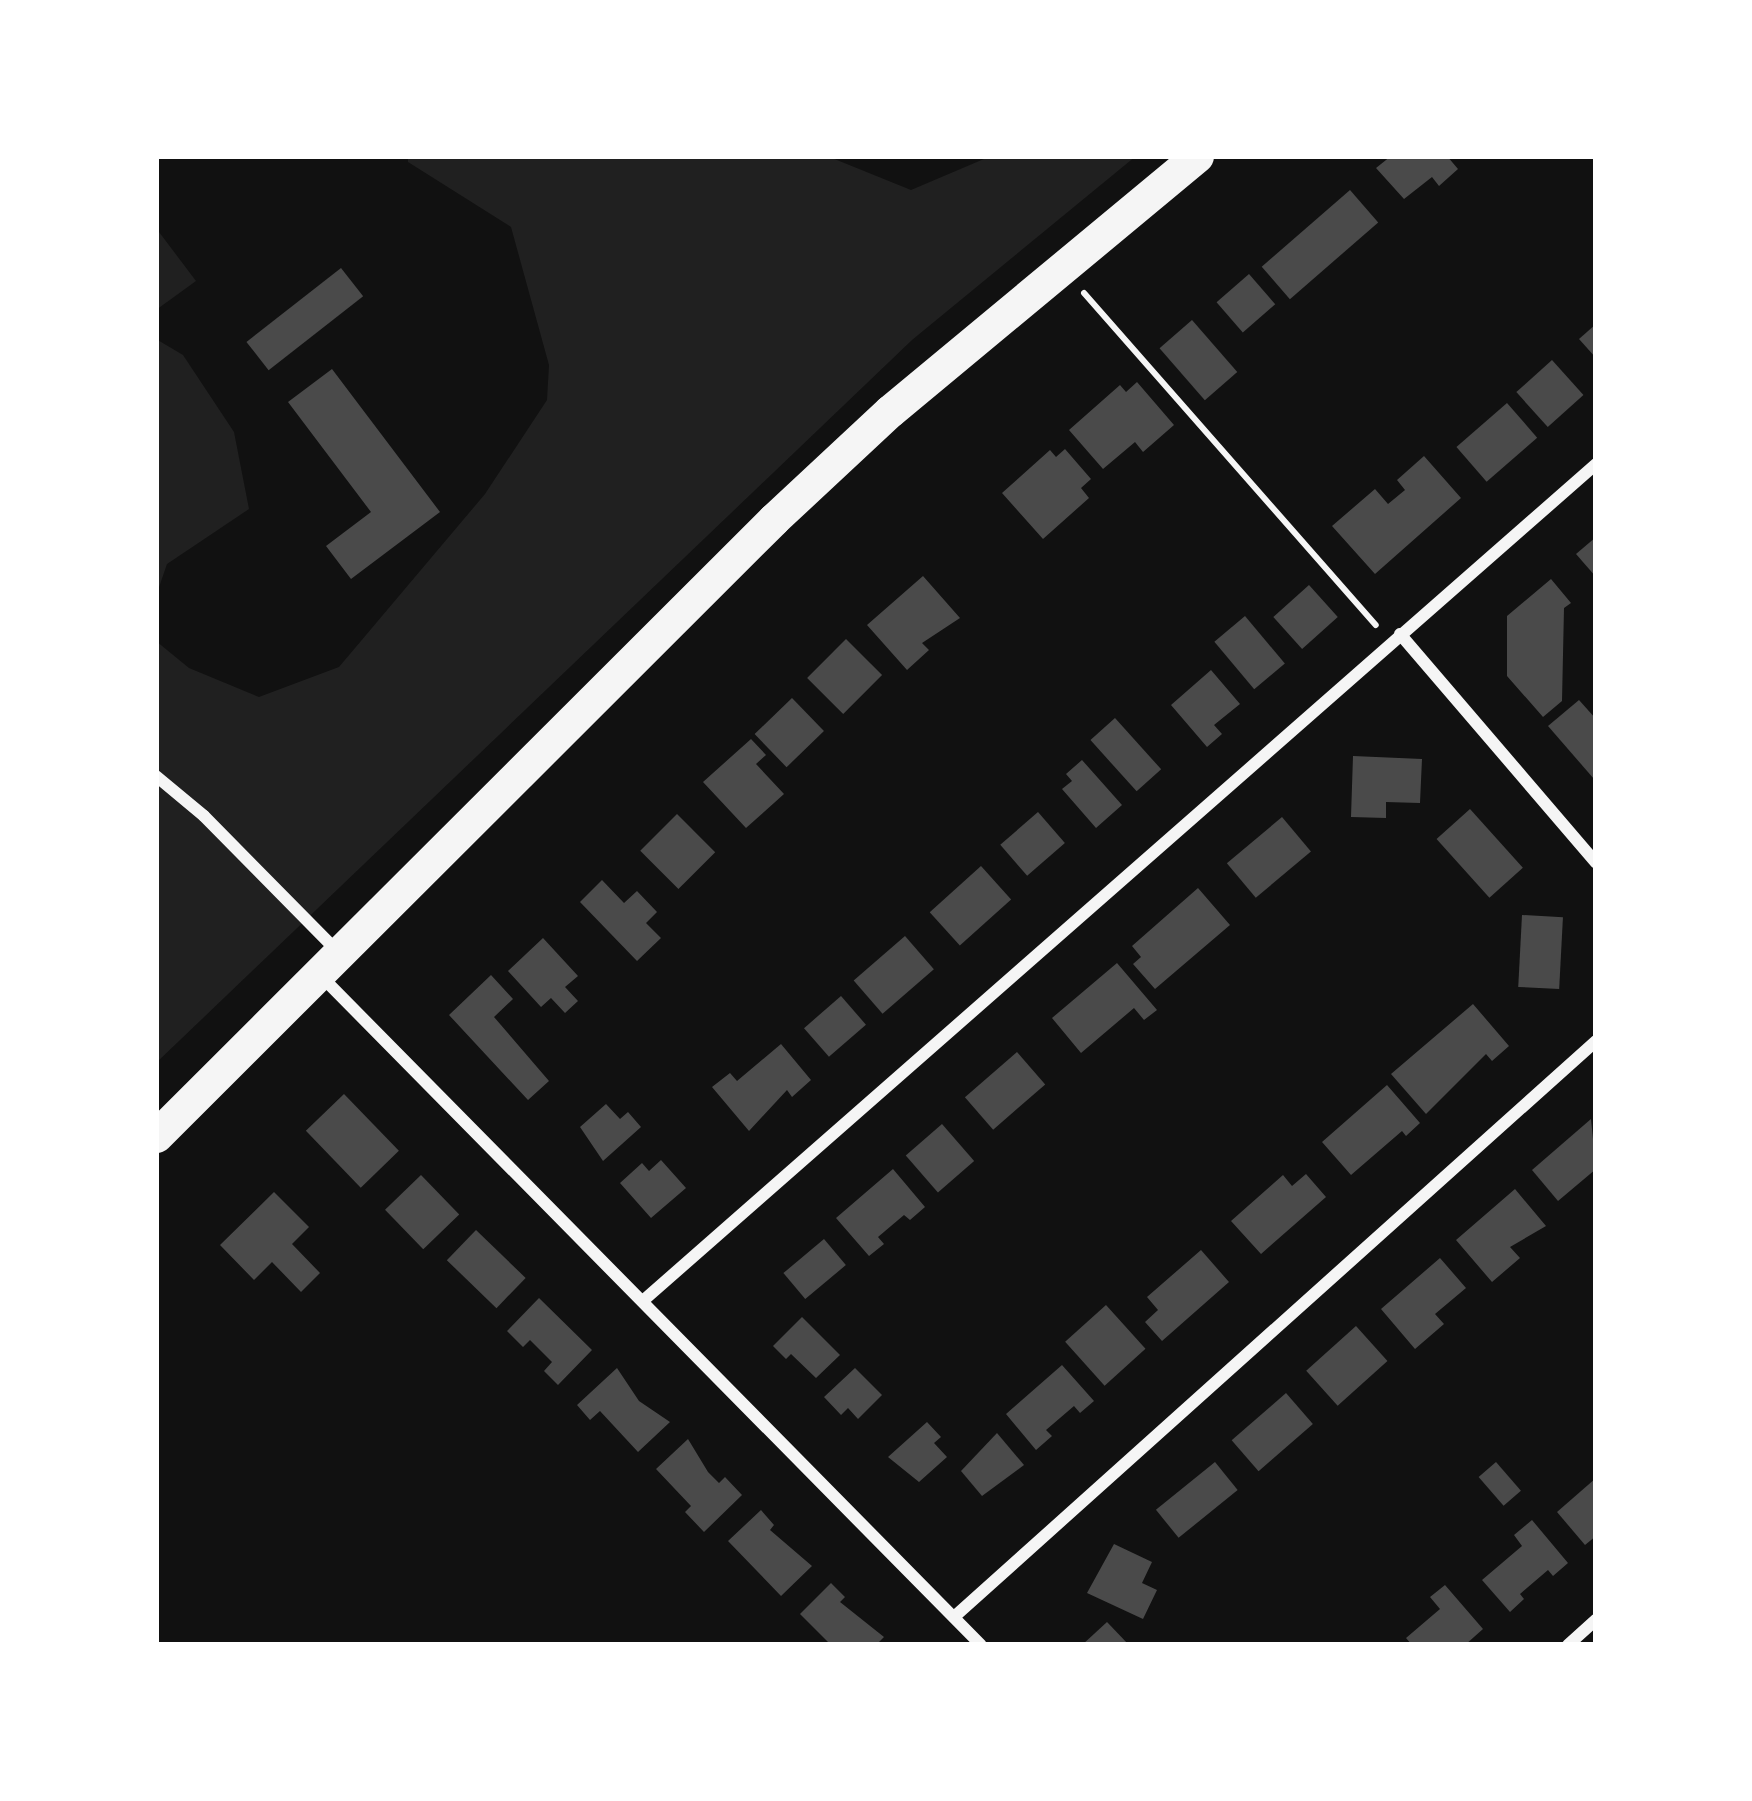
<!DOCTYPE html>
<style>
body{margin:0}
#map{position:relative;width:1752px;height:1801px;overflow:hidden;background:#111;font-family:"Titillium Web",sans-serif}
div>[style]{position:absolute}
.green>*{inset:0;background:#202020}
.building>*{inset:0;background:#4a4a4a;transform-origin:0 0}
.path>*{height:6px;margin:-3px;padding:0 3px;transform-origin:3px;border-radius:3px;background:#f5f5f5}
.minor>*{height:12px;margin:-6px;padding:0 6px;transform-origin:6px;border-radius:6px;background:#f5f5f5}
.trunk>*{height:33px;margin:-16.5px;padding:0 16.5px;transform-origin:16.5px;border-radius:16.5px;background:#f5f5f5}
span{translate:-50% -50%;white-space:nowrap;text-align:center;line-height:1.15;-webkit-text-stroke:9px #fff;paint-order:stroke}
.frame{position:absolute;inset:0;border:159px solid #fff;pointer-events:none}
</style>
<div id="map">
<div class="green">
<i style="clip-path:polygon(408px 156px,827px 156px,911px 190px,991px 156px,1136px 156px,912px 340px,156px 1063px,156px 641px,189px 668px,259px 697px,339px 667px,485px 494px,547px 400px,549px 365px,511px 227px,408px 162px)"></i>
<i style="clip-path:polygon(156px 228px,196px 281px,156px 310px)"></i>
<i style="clip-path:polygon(156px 339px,183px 355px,234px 432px,249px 509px,167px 564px,156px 596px)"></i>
</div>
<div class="building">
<i style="clip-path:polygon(1391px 156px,1447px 156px,1458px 169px,1439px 186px,1432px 177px,1404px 199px,1376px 168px)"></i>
<i style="left:1350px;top:190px;width:43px;height:117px;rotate:49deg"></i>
<i style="left:341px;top:268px;width:36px;height:120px;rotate:52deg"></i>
<i style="left:1249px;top:274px;width:40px;height:43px;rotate:49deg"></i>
<i style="left:1192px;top:320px;width:69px;height:43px;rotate:49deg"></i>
<i style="clip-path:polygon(1596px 324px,1596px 358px,1579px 339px)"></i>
<i style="left:1552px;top:360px;width:47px;height:48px;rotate:48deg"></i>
<i style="clip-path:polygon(332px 369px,440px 512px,351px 579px,326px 546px,371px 512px,288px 402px)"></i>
<i style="clip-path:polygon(1137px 382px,1174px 425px,1143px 452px,1135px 442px,1103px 469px,1069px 430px,1120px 385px,1126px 392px)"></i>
<i style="left:1507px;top:403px;width:46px;height:67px;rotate:49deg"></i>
<i style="clip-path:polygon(1065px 449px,1091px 479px,1081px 488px,1089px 498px,1043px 539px,1002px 493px,1050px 450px,1056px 457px)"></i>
<i style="clip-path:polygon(1424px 456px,1461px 498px,1375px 574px,1332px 526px,1375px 489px,1388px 504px,1405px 490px,1397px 480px)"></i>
<i style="clip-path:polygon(1596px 537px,1596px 577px,1576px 554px)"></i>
<i style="clip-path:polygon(923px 576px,960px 618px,922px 643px,929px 650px,907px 670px,867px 625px)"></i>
<i style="clip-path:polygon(1551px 579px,1571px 603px,1564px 608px,1562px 701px,1543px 717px,1507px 676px,1507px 616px)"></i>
<i style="left:1309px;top:585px;width:43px;height:48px;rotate:48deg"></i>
<i style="left:1245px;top:616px;width:62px;height:40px;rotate:50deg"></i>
<i style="left:846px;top:639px;width:51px;height:55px;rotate:45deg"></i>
<i style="clip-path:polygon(1211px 670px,1240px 704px,1214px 725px,1222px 734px,1207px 747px,1171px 705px)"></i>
<i style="left:792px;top:698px;width:46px;height:52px;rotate:46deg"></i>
<i style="clip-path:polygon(1579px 700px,1596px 719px,1594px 779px,1548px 726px)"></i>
<i style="left:1115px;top:718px;width:69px;height:33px;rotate:48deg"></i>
<i style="clip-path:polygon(751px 739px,766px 755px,756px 764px,784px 794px,746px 828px,703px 782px)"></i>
<i style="clip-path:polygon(1353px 756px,1422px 759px,1420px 803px,1386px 802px,1386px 818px,1351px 817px)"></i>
<i style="clip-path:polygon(1082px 760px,1122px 805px,1096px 828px,1062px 789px,1072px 781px,1066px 774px)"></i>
<i style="left:1470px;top:809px;width:79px;height:45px;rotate:48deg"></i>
<i style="left:1038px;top:812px;width:41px;height:50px;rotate:49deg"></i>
<i style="left:677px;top:814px;width:54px;height:52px;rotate:45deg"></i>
<i style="left:1282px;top:817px;width:45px;height:72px;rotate:50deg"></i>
<i style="left:981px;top:866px;width:45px;height:69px;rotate:48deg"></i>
<i style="clip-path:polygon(602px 880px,624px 903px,637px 891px,657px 912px,646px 923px,661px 938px,637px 961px,580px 902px)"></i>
<i style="clip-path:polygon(1198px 888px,1230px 925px,1155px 989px,1133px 964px,1141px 957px,1132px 946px)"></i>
<i style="left:1522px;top:915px;width:41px;height:72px;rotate:3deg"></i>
<i style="left:905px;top:936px;width:44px;height:68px;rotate:49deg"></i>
<i style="clip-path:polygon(543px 938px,578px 976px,565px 987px,578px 1001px,565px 1013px,551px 998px,541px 1007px,508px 971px)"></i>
<i style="clip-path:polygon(1117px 963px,1157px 1010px,1144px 1020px,1134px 1008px,1081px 1053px,1052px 1018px)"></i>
<i style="clip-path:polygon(491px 975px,513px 999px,494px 1017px,549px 1081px,528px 1100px,449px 1015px)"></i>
<i style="left:841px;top:996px;width:38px;height:49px;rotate:49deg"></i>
<i style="clip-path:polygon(1473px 1004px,1509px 1046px,1492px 1061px,1486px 1054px,1426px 1114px,1391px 1074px)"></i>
<i style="clip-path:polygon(781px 1044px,811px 1080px,792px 1097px,787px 1090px,749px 1131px,712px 1087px,730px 1073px,737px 1081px)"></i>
<i style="left:1017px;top:1052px;width:43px;height:69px;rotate:49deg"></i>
<i style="clip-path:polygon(1387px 1085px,1420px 1123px,1406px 1136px,1402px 1131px,1351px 1175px,1322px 1142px)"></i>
<i style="left:344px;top:1094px;width:79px;height:53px;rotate:46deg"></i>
<i style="clip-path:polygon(606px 1104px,620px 1119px,628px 1112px,641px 1127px,603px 1161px,580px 1127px)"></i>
<i style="clip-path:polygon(1591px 1119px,1596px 1169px,1558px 1201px,1532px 1170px)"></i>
<i style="left:942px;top:1124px;width:49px;height:48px;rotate:49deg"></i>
<i style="clip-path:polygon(661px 1160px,686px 1188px,651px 1218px,620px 1183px,642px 1163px,649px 1171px)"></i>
<i style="clip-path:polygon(893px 1169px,925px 1207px,910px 1220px,904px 1215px,878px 1237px,884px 1244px,869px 1256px,836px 1218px)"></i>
<i style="clip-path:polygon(1306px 1174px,1326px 1197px,1261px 1254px,1231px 1221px,1283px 1175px,1292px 1186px)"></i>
<i style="left:421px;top:1175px;width:55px;height:50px;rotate:46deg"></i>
<i style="clip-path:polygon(1515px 1189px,1546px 1226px,1510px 1247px,1520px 1258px,1492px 1282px,1456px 1240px)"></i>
<i style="clip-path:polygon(274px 1192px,309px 1227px,292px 1244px,320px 1273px,301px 1292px,272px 1262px,254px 1280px,220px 1245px)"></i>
<i style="left:476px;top:1230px;width:69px;height:42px;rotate:44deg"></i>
<i style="left:824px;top:1239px;width:34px;height:53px;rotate:50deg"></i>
<i style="clip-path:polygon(1201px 1250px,1229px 1282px,1162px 1341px,1145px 1322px,1158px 1310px,1147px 1297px)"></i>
<i style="clip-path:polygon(1440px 1258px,1466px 1288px,1435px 1314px,1444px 1324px,1415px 1349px,1381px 1309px)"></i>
<i style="clip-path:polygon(539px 1298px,592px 1350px,558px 1385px,544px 1371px,552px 1362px,530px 1340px,523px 1347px,507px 1331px)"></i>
<i style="left:1106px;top:1305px;width:59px;height:55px;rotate:48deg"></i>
<i style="clip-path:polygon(802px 1317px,840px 1355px,816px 1378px,791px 1354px,786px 1359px,773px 1346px)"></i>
<i style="left:1356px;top:1326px;width:47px;height:67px;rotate:48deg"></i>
<i style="clip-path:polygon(1062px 1365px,1094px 1401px,1080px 1413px,1074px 1406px,1046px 1430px,1052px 1436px,1036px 1450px,1006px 1414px)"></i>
<i style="clip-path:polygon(617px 1368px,639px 1401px,670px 1422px,638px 1452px,600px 1411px,590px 1420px,577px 1405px)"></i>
<i style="clip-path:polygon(855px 1368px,882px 1395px,858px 1419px,848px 1408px,841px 1415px,824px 1397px)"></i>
<i style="left:1286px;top:1393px;width:41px;height:72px;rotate:49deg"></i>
<i style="clip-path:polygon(927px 1422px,941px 1437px,934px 1443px,947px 1457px,919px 1482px,888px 1457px)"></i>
<i style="clip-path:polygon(997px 1433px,1024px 1465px,982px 1496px,961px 1471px)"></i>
<i style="clip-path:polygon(688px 1439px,708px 1472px,719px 1483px,725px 1477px,742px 1495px,704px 1532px,685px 1512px,691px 1506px,656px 1469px)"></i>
<i style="left:1215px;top:1462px;width:36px;height:76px;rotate:51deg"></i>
<i style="left:1496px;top:1462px;width:38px;height:23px;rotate:49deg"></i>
<i style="clip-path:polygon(1596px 1478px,1596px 1536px,1585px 1545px,1557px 1512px)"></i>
<i style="clip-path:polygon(761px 1510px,774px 1525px,770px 1530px,812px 1566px,781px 1596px,728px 1541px)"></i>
<i style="clip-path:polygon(1532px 1520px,1568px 1563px,1553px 1576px,1548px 1570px,1520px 1594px,1524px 1599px,1510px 1612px,1482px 1580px,1522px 1546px,1514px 1535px)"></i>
<i style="clip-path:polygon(1114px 1544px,1152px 1562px,1142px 1583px,1157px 1590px,1143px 1619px,1087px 1593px)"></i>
<i style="clip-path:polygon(831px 1583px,845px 1597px,840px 1602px,884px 1637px,876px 1645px,831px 1645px,800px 1614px)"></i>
<i style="clip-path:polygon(1445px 1585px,1483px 1629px,1465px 1645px,1412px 1645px,1406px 1638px,1440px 1609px,1430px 1597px)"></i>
<i style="clip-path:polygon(1107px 1622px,1129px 1645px,1082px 1645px)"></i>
</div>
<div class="path">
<i style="left:1084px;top:293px;width:442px;rotate:48.7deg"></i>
</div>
<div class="minor">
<i style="left:1400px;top:634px;width:301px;rotate:49.4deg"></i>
<i style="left:156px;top:776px;width:62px;rotate:39.8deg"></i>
<i style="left:204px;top:816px;width:191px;rotate:45.4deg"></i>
<i style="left:320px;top:975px;width:941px;rotate:45.39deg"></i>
<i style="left:645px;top:1299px;width:1266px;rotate:-41.28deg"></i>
<i style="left:954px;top:1617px;width:863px;rotate:-41.9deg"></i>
<i style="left:1568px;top:1645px;width:38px;rotate:-42deg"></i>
</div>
<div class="trunk">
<i style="left:156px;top:1136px;width:873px;rotate:-44.95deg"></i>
<i style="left:774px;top:519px;width:158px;rotate:-43deg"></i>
<i style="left:890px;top:411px;width:399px;rotate:-39.7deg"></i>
</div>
<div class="frame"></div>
</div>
